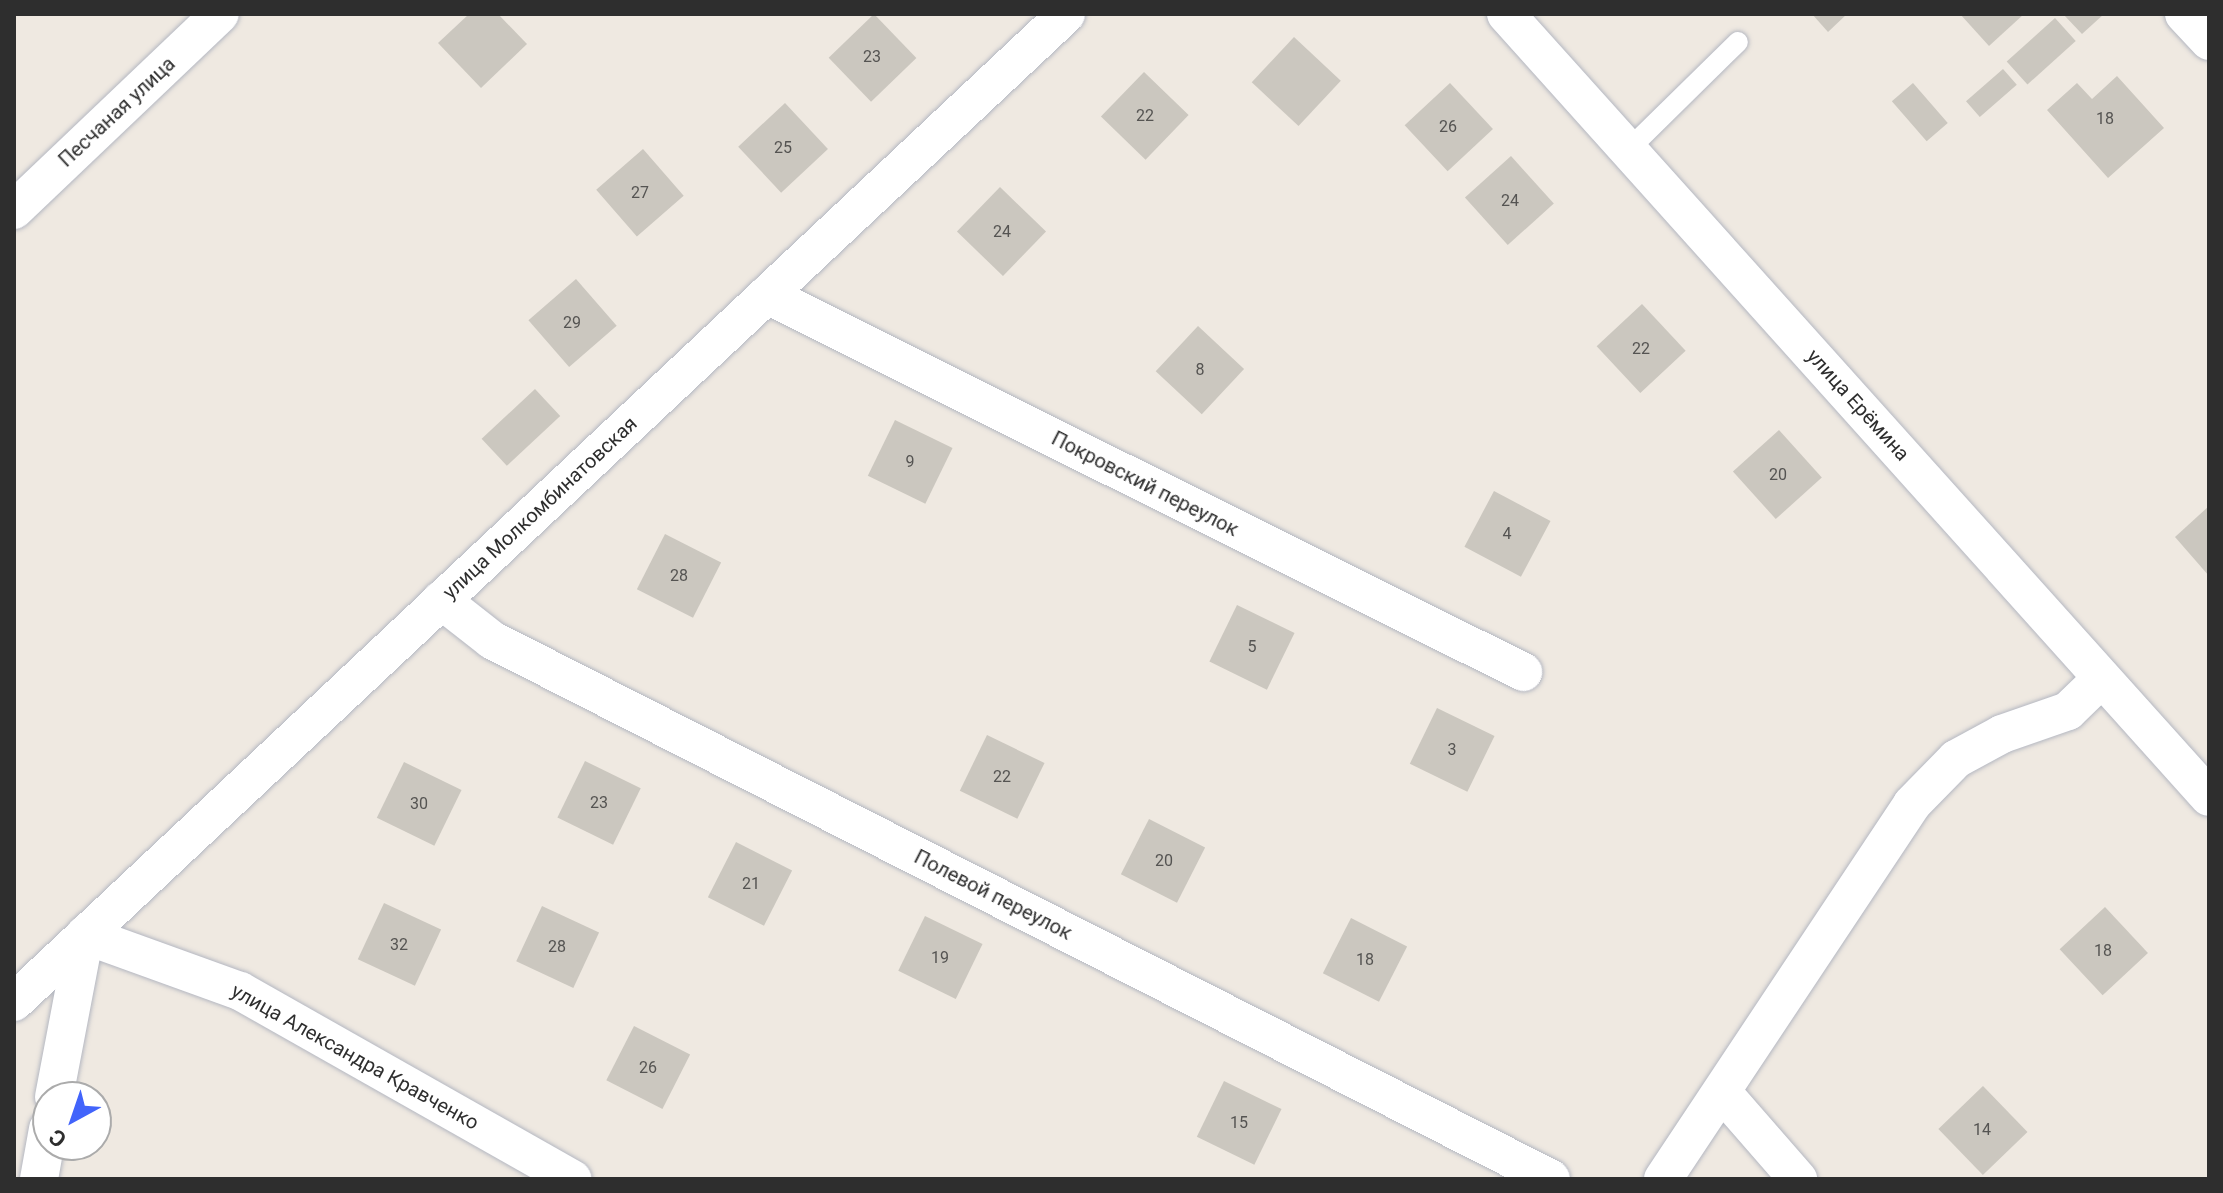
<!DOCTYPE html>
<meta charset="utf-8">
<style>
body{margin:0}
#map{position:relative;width:2223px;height:1193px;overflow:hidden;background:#efe9e1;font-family:Roboto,sans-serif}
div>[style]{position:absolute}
.building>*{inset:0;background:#cbc7bf;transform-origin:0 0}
.roads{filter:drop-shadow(0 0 2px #b4b7c1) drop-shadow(0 0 2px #b4b7c1)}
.service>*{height:20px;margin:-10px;padding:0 10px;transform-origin:10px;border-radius:10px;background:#fff}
.minor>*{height:38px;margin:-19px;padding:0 19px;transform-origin:19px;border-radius:19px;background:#fff}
span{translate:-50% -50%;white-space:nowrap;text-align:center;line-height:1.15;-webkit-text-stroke:8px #fff;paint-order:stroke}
.number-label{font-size:16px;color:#555452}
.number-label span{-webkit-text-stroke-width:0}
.street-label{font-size:20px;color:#2e2e2e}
.frame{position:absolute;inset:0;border:16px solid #2e2e2e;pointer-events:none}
.north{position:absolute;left:32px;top:1081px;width:80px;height:80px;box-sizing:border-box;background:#fff;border:2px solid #ababab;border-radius:50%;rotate:220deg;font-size:22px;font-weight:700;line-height:32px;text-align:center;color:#2e2e2e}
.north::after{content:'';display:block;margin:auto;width:28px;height:36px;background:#4264fb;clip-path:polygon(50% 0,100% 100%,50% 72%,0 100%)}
</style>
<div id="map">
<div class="building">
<i style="clip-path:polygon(469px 14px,498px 14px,527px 44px,481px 88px,438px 43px)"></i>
<i style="left:874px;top:14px;width:61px;height:63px;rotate:46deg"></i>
<i style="clip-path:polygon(1812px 14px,1847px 14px,1828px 32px)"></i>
<i style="clip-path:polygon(1960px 14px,2024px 14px,1989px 46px)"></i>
<i style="clip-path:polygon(2063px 14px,2104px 14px,2082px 34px)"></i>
<i style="left:2055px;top:18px;width:31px;height:65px;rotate:48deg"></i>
<i style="left:1294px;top:37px;width:64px;height:62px;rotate:43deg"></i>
<i style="left:2003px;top:69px;width:21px;height:49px;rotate:49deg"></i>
<i style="left:1144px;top:72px;width:62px;height:62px;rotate:44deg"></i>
<i style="clip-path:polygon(2117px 76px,2164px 128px,2108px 178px,2047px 110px,2077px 83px,2092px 99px)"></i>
<i style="left:1450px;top:83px;width:63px;height:62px;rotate:47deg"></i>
<i style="left:1913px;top:83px;width:53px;height:28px;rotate:49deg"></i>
<i style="left:785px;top:103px;width:63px;height:64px;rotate:47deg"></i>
<i style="left:643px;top:149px;width:62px;height:62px;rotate:49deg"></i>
<i style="left:1511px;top:156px;width:64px;height:62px;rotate:48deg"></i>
<i style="left:1000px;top:187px;width:64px;height:62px;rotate:44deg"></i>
<i style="left:576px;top:279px;width:62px;height:63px;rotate:49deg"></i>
<i style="left:1642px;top:304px;width:64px;height:62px;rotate:47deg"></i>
<i style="left:1198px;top:326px;width:63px;height:62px;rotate:43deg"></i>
<i style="left:535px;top:389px;width:37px;height:73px;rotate:47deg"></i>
<i style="left:895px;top:420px;width:64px;height:62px;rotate:26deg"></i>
<i style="left:1779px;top:430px;width:64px;height:62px;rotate:48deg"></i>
<i style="left:1494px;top:491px;width:64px;height:63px;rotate:28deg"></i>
<i style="clip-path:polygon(2209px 506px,2209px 576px,2175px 537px)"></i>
<i style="left:665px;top:534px;width:63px;height:62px;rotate:27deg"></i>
<i style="left:1237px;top:605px;width:64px;height:63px;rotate:26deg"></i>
<i style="left:1437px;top:708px;width:64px;height:62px;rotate:26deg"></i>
<i style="left:987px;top:735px;width:64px;height:62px;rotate:26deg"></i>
<i style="left:585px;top:761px;width:62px;height:63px;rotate:26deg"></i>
<i style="left:404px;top:762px;width:64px;height:62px;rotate:26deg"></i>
<i style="left:1149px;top:819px;width:63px;height:62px;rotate:27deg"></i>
<i style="left:736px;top:842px;width:63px;height:62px;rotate:27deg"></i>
<i style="left:384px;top:903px;width:63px;height:62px;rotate:25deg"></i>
<i style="left:542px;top:906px;width:63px;height:61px;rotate:25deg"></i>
<i style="left:2105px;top:907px;width:63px;height:62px;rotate:47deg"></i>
<i style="left:925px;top:916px;width:64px;height:61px;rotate:26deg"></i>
<i style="left:1351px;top:918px;width:63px;height:62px;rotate:27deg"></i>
<i style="left:634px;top:1026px;width:63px;height:61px;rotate:27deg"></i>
<i style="left:1224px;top:1081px;width:64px;height:62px;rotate:26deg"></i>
<i style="left:1983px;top:1086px;width:64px;height:62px;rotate:46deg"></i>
</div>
<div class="roads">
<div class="service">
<i style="left:1628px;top:150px;width:154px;rotate:-44.5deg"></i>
</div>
<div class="minor">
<i style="left:1506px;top:14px;width:1052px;rotate:48.08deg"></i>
<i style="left:2184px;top:14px;width:37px;rotate:47deg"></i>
<i style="left:14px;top:210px;width:284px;rotate:-43.6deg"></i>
<i style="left:767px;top:295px;width:845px;rotate:26.5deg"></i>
<i style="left:441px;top:600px;width:65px;rotate:38.1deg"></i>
<i style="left:492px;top:640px;width:1188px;rotate:26.97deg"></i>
<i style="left:14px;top:1002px;width:1443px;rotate:-43.2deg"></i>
<i style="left:1722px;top:1092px;width:116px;rotate:48.9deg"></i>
<i style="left:54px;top:1097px;width:165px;rotate:-79.2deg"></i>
<i style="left:85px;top:935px;width:165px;rotate:19.9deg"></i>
<i style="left:240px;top:991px;width:382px;rotate:29.5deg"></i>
<i style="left:39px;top:1179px;width:51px;rotate:-79.8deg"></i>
<i style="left:1663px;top:1179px;width:450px;rotate:-56.4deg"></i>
<i style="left:1912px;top:804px;width:63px;rotate:-45.6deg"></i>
<i style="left:1956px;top:759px;width:52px;rotate:-28.5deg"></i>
<i style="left:2002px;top:734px;width:70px;rotate:-19.2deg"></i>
<i style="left:2068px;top:711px;width:47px;rotate:-44.1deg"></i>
</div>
</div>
<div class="number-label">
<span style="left:872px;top:57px">23</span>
<span style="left:1145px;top:116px">22</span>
<span style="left:2105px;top:119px">18</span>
<span style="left:1448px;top:127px">26</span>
<span style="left:783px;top:148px">25</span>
<span style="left:640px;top:193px">27</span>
<span style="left:1510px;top:201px">24</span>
<span style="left:1002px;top:232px">24</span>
<span style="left:572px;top:323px">29</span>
<span style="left:1641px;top:349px">22</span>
<span style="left:1200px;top:370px">8</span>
<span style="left:910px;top:462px">9</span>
<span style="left:1778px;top:475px">20</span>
<span style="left:1507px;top:534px">4</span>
<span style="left:679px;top:576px">28</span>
<span style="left:1252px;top:647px">5</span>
<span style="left:1452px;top:750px">3</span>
<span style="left:1002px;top:777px">22</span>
<span style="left:599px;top:803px">23</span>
<span style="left:419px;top:804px">30</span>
<span style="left:1164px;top:861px">20</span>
<span style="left:751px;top:884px">21</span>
<span style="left:399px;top:945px">32</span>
<span style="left:557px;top:947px">28</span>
<span style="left:2103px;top:951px">18</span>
<span style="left:940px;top:958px">19</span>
<span style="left:1365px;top:960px">18</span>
<span style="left:648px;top:1068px">26</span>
<span style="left:1239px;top:1123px">15</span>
<span style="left:1982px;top:1130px">14</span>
</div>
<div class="street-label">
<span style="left:117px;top:112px;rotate:-43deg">Песчаная улица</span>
<span style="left:1858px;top:405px;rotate:48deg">улица Ерёмина</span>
<span style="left:1145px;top:484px;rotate:27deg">Покровский переулок</span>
<span style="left:540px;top:508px;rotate:-43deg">улица Молкомбинатовская</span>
<span style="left:993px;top:895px;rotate:27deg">Полевой переулок</span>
<span style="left:355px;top:1057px;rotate:29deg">улица Александра Кравченко</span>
</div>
<div class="frame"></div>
<div class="north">С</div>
</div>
